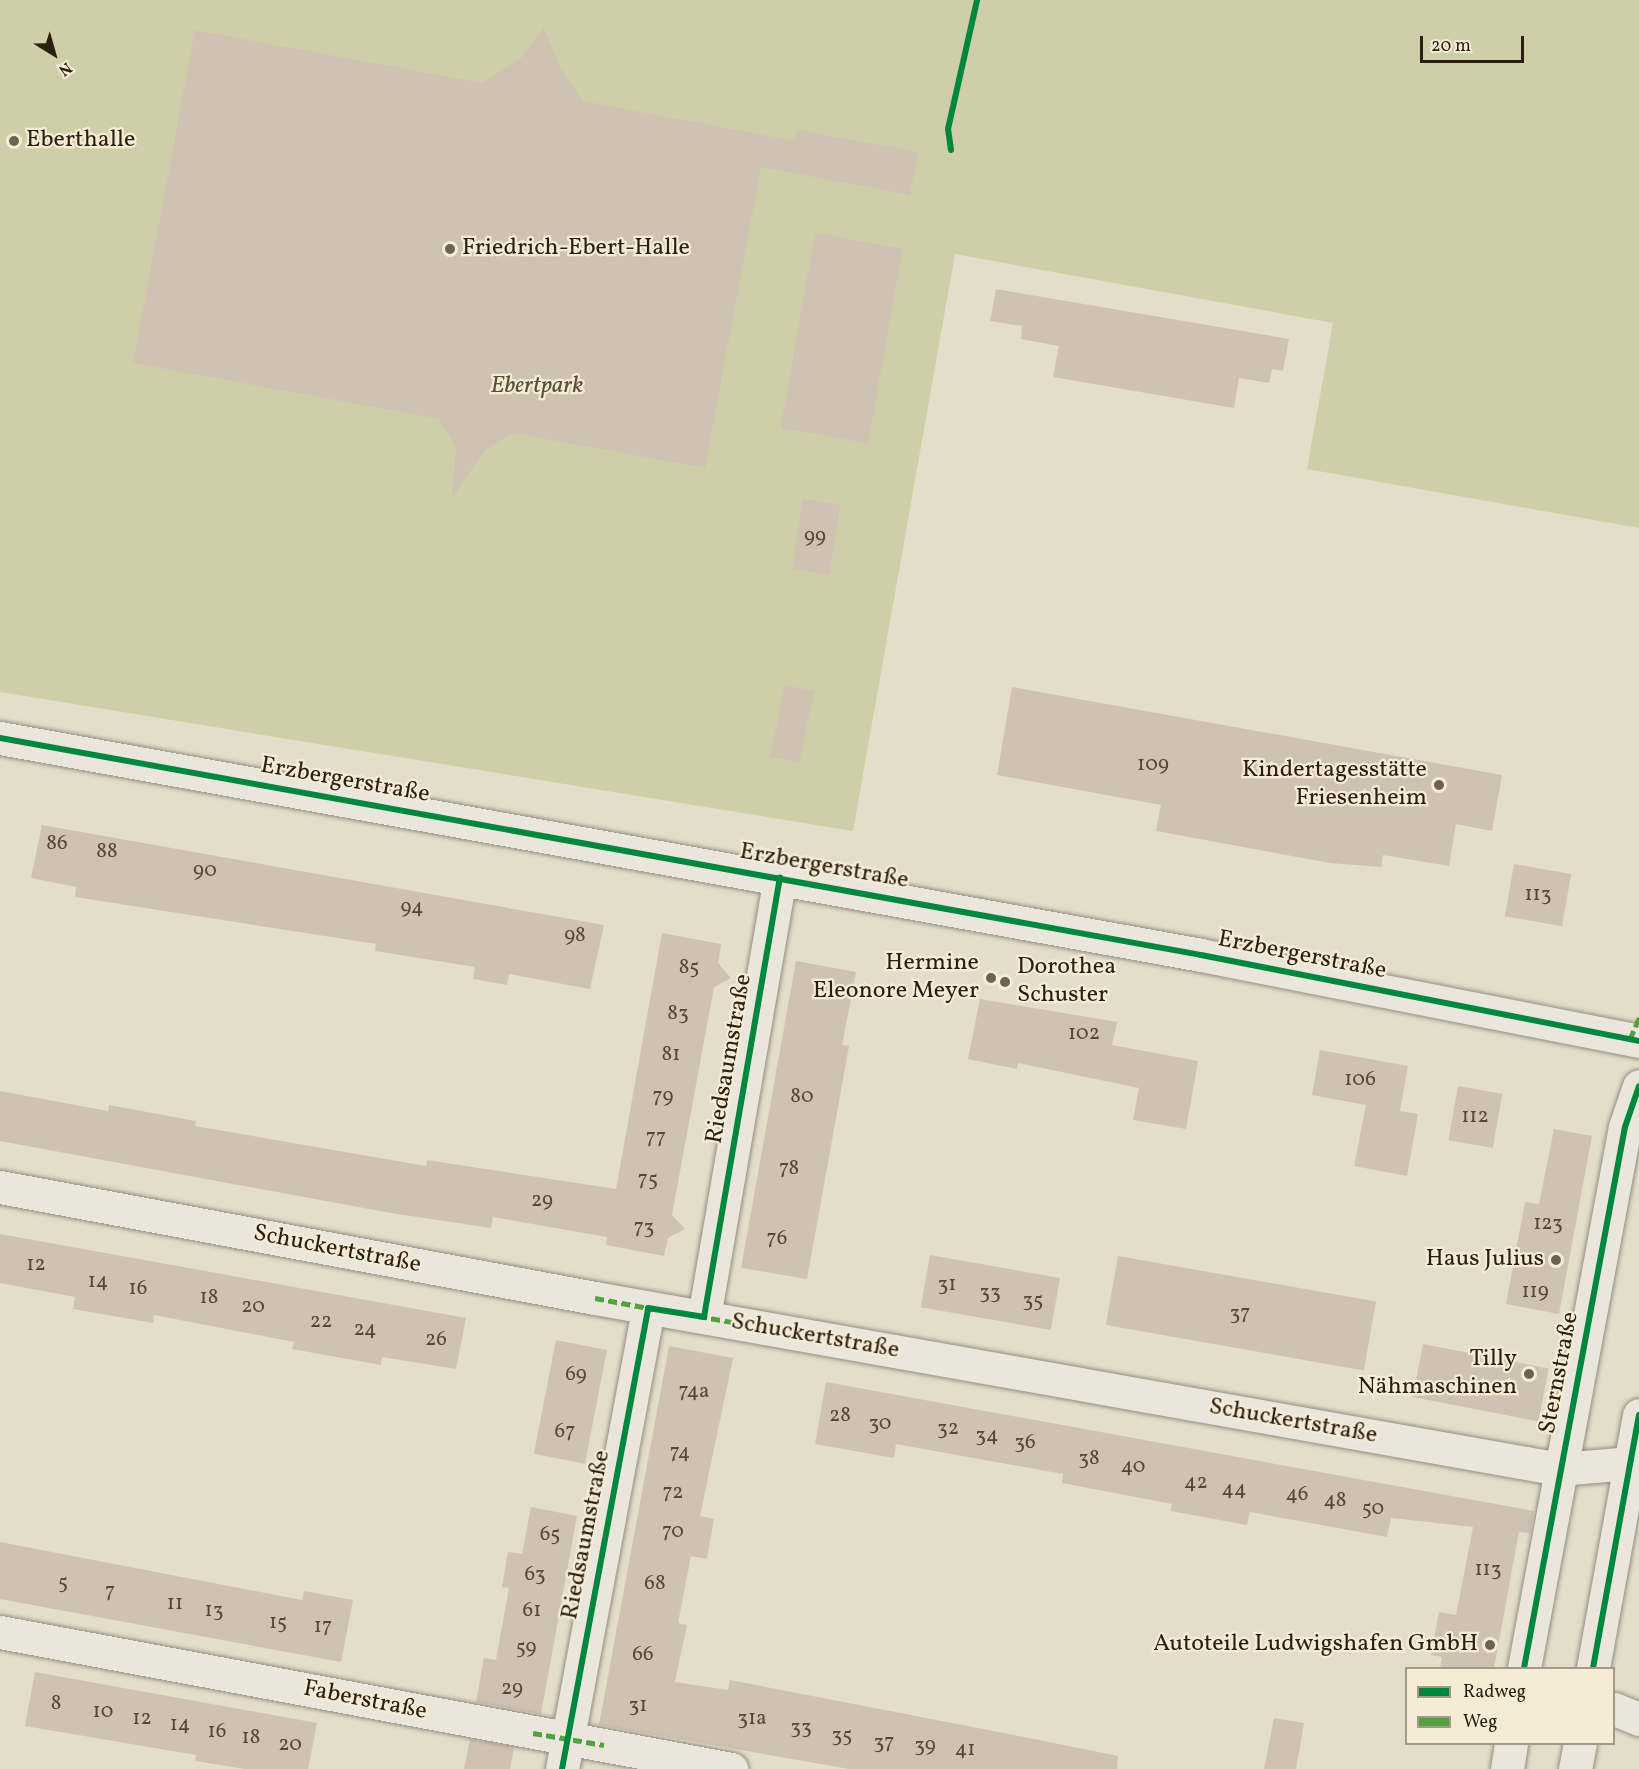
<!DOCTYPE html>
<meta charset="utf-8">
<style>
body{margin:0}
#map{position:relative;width:1639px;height:1769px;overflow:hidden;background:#e4ddc9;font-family:Vollkorn,serif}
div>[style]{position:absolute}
.green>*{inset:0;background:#cecea9}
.building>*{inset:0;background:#d0c2b3;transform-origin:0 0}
.roads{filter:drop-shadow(0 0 2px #948e82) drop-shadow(0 0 2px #948e82)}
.minor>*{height:33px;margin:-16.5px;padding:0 16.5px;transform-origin:16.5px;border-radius:16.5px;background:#eae6dc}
.secondary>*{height:33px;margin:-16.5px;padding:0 16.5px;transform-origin:16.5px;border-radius:16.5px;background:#eae6dc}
.quiet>*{height:4.5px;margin-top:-2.25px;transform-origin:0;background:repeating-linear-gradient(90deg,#51a23f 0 9px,transparent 0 13.5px)}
.cycleway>*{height:6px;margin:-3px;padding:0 3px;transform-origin:3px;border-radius:3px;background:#00873e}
.dots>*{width:16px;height:16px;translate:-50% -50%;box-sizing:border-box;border:3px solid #f5ecd5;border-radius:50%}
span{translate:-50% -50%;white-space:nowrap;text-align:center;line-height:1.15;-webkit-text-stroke:4.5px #f5ecd5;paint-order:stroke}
.number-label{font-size:21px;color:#54483a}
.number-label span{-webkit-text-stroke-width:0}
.poi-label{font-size:24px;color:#2b1f12}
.left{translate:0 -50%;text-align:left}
.right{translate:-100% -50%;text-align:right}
.park-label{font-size:24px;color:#565038;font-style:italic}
.street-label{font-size:24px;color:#2b1f12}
.legend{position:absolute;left:1405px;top:1667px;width:210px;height:78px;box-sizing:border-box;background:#f5ecd5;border:2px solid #a49a87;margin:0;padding:8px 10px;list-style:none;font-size:18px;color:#2b1f12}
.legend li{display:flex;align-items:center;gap:12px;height:30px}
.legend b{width:30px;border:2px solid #a49a87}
.north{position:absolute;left:24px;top:24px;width:60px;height:60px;-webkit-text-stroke:4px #f5ecd5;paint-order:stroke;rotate:143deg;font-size:16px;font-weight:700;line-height:24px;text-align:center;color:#2b1f12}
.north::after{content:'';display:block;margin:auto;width:21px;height:27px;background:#2b1f12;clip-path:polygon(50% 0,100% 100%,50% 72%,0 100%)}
.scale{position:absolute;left:1420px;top:36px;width:104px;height:27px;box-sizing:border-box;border:3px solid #2b1f12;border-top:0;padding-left:8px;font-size:18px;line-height:21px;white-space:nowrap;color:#2b1f12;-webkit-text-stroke:4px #f5ecd5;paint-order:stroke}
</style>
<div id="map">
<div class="green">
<i style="clip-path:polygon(0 0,1639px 0,1639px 528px,1307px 469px,1333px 323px,955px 254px,853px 831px,0 692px)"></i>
</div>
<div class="building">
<i style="clip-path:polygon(544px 28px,560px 68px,583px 101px,795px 141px,797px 130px,918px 152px,910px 195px,761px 167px,705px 468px,512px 433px,484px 451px,452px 498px,456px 448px,439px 419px,133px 363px,195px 30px,482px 83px,521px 58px)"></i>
<i style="left:815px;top:233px;width:89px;height:198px;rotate:10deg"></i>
<i style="clip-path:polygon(996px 289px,1289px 339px,1283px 371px,1272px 369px,1269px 383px,1239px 378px,1234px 408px,1053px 377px,1059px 346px,1021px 339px,1022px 326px,990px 321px)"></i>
<i style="left:803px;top:499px;width:38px;height:71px;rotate:9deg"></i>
<i style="left:785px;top:685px;width:30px;height:73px;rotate:12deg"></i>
<i style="clip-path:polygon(1012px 687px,1502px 775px,1492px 831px,1456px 824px,1449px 866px,1383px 855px,1381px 867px,1330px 863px,1156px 831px,1161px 805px,997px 775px)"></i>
<i style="clip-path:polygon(42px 825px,604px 925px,590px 989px,509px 974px,507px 985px,473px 979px,475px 967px,375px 951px,376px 944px,75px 897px,76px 887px,31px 878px)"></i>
<i style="left:1514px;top:864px;width:58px;height:53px;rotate:10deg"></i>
<i style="clip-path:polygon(662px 933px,721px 944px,718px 963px,731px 978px,714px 987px,672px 1215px,685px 1229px,668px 1238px,664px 1256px,606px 1245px,607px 1237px,493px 1217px,491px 1228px,391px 1213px,0 1141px,0 1091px,108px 1111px,109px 1105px,196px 1121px,195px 1126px,426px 1166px,427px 1160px,616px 1189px)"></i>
<i style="clip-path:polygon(796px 961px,856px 972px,842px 1045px,849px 1046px,807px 1279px,741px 1268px)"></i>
<i style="clip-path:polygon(980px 999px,1117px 1022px,1112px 1045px,1198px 1061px,1186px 1129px,1133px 1120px,1139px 1088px,1018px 1063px,1017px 1069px,968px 1059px)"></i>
<i style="clip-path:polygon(1320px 1050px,1408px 1066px,1400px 1111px,1418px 1114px,1407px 1176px,1354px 1166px,1366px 1105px,1312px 1095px)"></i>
<i style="left:1458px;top:1086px;width:45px;height:55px;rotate:10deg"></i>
<i style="clip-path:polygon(1554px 1129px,1592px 1136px,1559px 1314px,1506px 1304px,1525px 1202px,1539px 1204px)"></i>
<i style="clip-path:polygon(0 1234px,466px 1318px,456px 1369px,382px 1357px,381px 1365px,292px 1349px,294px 1342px,154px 1315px,153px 1323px,73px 1309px,75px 1297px,0 1283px)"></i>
<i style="left:930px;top:1255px;width:132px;height:53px;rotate:10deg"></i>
<i style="left:1118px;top:1256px;width:262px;height:70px;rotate:10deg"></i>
<i style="left:556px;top:1340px;width:52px;height:116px;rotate:11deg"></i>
<i style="left:1423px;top:1344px;width:128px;height:54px;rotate:11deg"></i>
<i style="clip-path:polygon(669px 1346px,733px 1358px,700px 1516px,714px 1519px,707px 1559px,691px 1556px,678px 1623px,687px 1625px,675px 1682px,728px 1690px,730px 1680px,1029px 1738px,1118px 1756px,1117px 1769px,849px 1769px,599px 1725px)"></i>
<i style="clip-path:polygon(826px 1382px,1534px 1511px,1530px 1533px,1519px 1532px,1494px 1668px,1440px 1668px,1442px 1657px,1431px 1655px,1439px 1612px,1456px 1615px,1473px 1527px,1391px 1518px,1387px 1537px,1250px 1512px,1247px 1525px,1171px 1511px,1172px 1504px,1062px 1483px,1063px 1474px,896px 1444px,894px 1458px,815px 1444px)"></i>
<i style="clip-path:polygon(531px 1507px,577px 1516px,541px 1714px,476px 1702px,484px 1658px,496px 1660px,509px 1588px,502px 1587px,508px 1552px,522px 1554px)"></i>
<i style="clip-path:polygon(0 1542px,302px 1600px,304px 1591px,353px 1600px,341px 1662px,0 1599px)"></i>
<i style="clip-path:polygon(35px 1672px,317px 1723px,308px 1769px,245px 1769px,195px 1761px,196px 1755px,25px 1726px)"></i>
<i style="clip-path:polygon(1274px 1718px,1304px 1723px,1296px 1769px,1264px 1769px)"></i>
<i style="clip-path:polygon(470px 1739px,514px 1747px,510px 1769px,464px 1769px)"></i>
</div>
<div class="roads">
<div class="minor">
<i style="left:0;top:738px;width:1220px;rotate:10.24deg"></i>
<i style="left:1201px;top:955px;width:446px;rotate:11.1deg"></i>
<i style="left:0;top:1187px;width:605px;rotate:10.57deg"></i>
<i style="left:595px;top:1298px;width:980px;rotate:10.05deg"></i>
<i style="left:704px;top:1317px;width:446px;rotate:-80.2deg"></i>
<i style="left:0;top:1632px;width:744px;rotate:10.61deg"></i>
<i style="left:1614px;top:1709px;width:27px;rotate:22deg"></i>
<i style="left:562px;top:1769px;width:469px;rotate:-79.4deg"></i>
</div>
<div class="secondary">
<i style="left:1560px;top:1469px;width:70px;rotate:-4.9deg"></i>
<i style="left:1524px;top:1668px;width:550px;rotate:-79.43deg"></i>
<i style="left:1625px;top:1127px;width:43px;rotate:-71.1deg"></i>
<i style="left:1593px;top:1668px;width:257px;rotate:-79.7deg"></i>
<i style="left:1507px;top:1769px;width:25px;rotate:-81deg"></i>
<i style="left:1575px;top:1769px;width:25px;rotate:-79deg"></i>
</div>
</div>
<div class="quiet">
<i style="left:1630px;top:1039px;width:23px;rotate:-67deg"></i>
<i style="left:595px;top:1298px;width:60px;rotate:10.6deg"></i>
<i style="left:698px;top:1316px;width:34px;rotate:10deg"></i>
<i style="left:533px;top:1733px;width:72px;rotate:9.6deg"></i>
</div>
<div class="cycleway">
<i style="left:951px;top:150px;width:21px;rotate:-98deg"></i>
<i style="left:948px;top:129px;width:132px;rotate:-77.3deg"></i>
<i style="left:0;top:738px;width:1220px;rotate:10.24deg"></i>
<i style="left:1201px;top:955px;width:446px;rotate:11.1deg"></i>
<i style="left:1524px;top:1668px;width:550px;rotate:-79.43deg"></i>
<i style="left:1625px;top:1127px;width:43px;rotate:-71.1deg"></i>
<i style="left:1593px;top:1668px;width:257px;rotate:-79.7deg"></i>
<i style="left:562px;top:1769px;width:469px;rotate:-79.4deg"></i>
<i style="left:648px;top:1308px;width:57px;rotate:9.1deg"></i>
<i style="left:704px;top:1317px;width:446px;rotate:-80.2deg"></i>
</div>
<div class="dots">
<i style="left:14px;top:141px;background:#6c6252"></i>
<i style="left:450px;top:249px;background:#6c6252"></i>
<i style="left:1439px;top:785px;background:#6c6252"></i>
<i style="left:991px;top:978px;background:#6c6252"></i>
<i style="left:1005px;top:982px;background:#6c6252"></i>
<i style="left:1556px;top:1260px;background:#6c6252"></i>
<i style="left:1529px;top:1374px;background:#6c6252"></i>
<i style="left:1490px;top:1645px;background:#6c6252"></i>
</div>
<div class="number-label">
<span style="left:815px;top:537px">99</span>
<span style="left:1153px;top:765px">109</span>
<span style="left:57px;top:844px">86</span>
<span style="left:107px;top:852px">88</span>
<span style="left:205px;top:871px">90</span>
<span style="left:1538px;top:895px">113</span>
<span style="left:412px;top:908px">94</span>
<span style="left:575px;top:936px">98</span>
<span style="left:689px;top:968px">85</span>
<span style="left:678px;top:1014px">83</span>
<span style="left:1084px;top:1034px">102</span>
<span style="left:671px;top:1055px">81</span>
<span style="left:1360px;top:1080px">106</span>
<span style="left:663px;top:1097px">79</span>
<span style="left:802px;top:1097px">80</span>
<span style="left:1475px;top:1117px">112</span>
<span style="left:656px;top:1138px">77</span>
<span style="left:789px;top:1169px">78</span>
<span style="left:648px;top:1180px">75</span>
<span style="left:542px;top:1201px">29</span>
<span style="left:1548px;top:1224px">123</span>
<span style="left:644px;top:1228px">73</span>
<span style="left:777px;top:1239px">76</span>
<span style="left:36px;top:1265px">12</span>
<span style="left:98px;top:1282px">14</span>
<span style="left:947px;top:1285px">31</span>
<span style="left:138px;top:1289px">16</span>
<span style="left:1535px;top:1292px">119</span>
<span style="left:990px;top:1293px">33</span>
<span style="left:209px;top:1298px">18</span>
<span style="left:1033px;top:1301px">35</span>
<span style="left:253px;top:1307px">20</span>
<span style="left:1240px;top:1314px">37</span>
<span style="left:321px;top:1322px">22</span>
<span style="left:365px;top:1330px">24</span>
<span style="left:436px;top:1340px">26</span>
<span style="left:576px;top:1375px">69</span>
<span style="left:694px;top:1392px">74a</span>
<span style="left:840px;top:1416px">28</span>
<span style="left:880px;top:1424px">30</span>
<span style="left:948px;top:1429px">32</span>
<span style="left:565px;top:1432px">67</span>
<span style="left:987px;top:1436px">34</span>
<span style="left:1025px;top:1443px">36</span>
<span style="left:680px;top:1453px">74</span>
<span style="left:1089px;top:1459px">38</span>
<span style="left:1133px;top:1467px">40</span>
<span style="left:1196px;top:1483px">42</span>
<span style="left:1234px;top:1490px">44</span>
<span style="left:673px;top:1493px">72</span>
<span style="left:1297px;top:1495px">46</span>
<span style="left:1335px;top:1501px">48</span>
<span style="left:1373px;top:1509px">50</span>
<span style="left:673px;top:1532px">70</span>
<span style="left:550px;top:1535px">65</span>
<span style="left:1488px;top:1570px">113</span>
<span style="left:535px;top:1575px">63</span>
<span style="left:63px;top:1583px">5</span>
<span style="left:655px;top:1584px">68</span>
<span style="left:110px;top:1592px">7</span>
<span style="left:175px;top:1604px">11</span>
<span style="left:214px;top:1611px">13</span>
<span style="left:532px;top:1611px">61</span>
<span style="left:278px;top:1623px">15</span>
<span style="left:323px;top:1627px">17</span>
<span style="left:526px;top:1648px">59</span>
<span style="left:643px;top:1655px">66</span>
<span style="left:512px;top:1689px">29</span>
<span style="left:56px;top:1704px">8</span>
<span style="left:638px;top:1706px">31</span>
<span style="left:103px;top:1712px">10</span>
<span style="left:142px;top:1719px">12</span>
<span style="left:752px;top:1719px">31a</span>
<span style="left:180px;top:1725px">14</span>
<span style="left:801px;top:1728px">33</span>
<span style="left:217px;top:1732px">16</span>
<span style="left:842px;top:1736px">35</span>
<span style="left:251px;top:1738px">18</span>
<span style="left:884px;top:1743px">37</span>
<span style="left:290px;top:1745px">20</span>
<span style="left:925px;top:1746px">39</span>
<span style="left:965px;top:1750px">41</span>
</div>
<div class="poi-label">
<span class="left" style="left:26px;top:141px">Eberthalle</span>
<span class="left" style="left:462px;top:249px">Friedrich-Ebert-Halle</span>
<span class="right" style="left:1427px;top:785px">Kindertagesstätte<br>Friesenheim</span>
<span class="right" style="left:979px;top:978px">Hermine<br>Eleonore Meyer</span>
<span class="left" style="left:1017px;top:982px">Dorothea<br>Schuster</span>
<span class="right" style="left:1544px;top:1260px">Haus Julius</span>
<span class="right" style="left:1517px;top:1374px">Tilly<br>Nähmaschinen</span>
<span class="right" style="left:1478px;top:1645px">Autoteile Ludwigshafen GmbH</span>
</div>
<div class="park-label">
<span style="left:537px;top:387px">Ebertpark</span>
</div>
<div class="street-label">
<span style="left:345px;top:781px;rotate:10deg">Erzbergerstraße</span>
<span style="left:824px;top:867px;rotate:10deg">Erzbergerstraße</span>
<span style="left:1302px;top:956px;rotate:11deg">Erzbergerstraße</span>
<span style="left:730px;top:1059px;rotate:-80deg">Riedsaumstraße</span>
<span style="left:337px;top:1250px;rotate:11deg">Schuckertstraße</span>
<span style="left:815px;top:1337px;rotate:10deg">Schuckertstraße</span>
<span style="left:1560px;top:1373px;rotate:-79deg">Sternstraße</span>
<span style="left:1293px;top:1422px;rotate:10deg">Schuckertstraße</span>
<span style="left:587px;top:1535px;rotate:-79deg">Riedsaumstraße</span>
<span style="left:365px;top:1701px;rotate:11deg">Faberstraße</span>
</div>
<ul class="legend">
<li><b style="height:8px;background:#00873e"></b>Radweg</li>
<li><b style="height:8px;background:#51a23f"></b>Weg</li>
</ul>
<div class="north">N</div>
<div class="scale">20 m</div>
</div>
